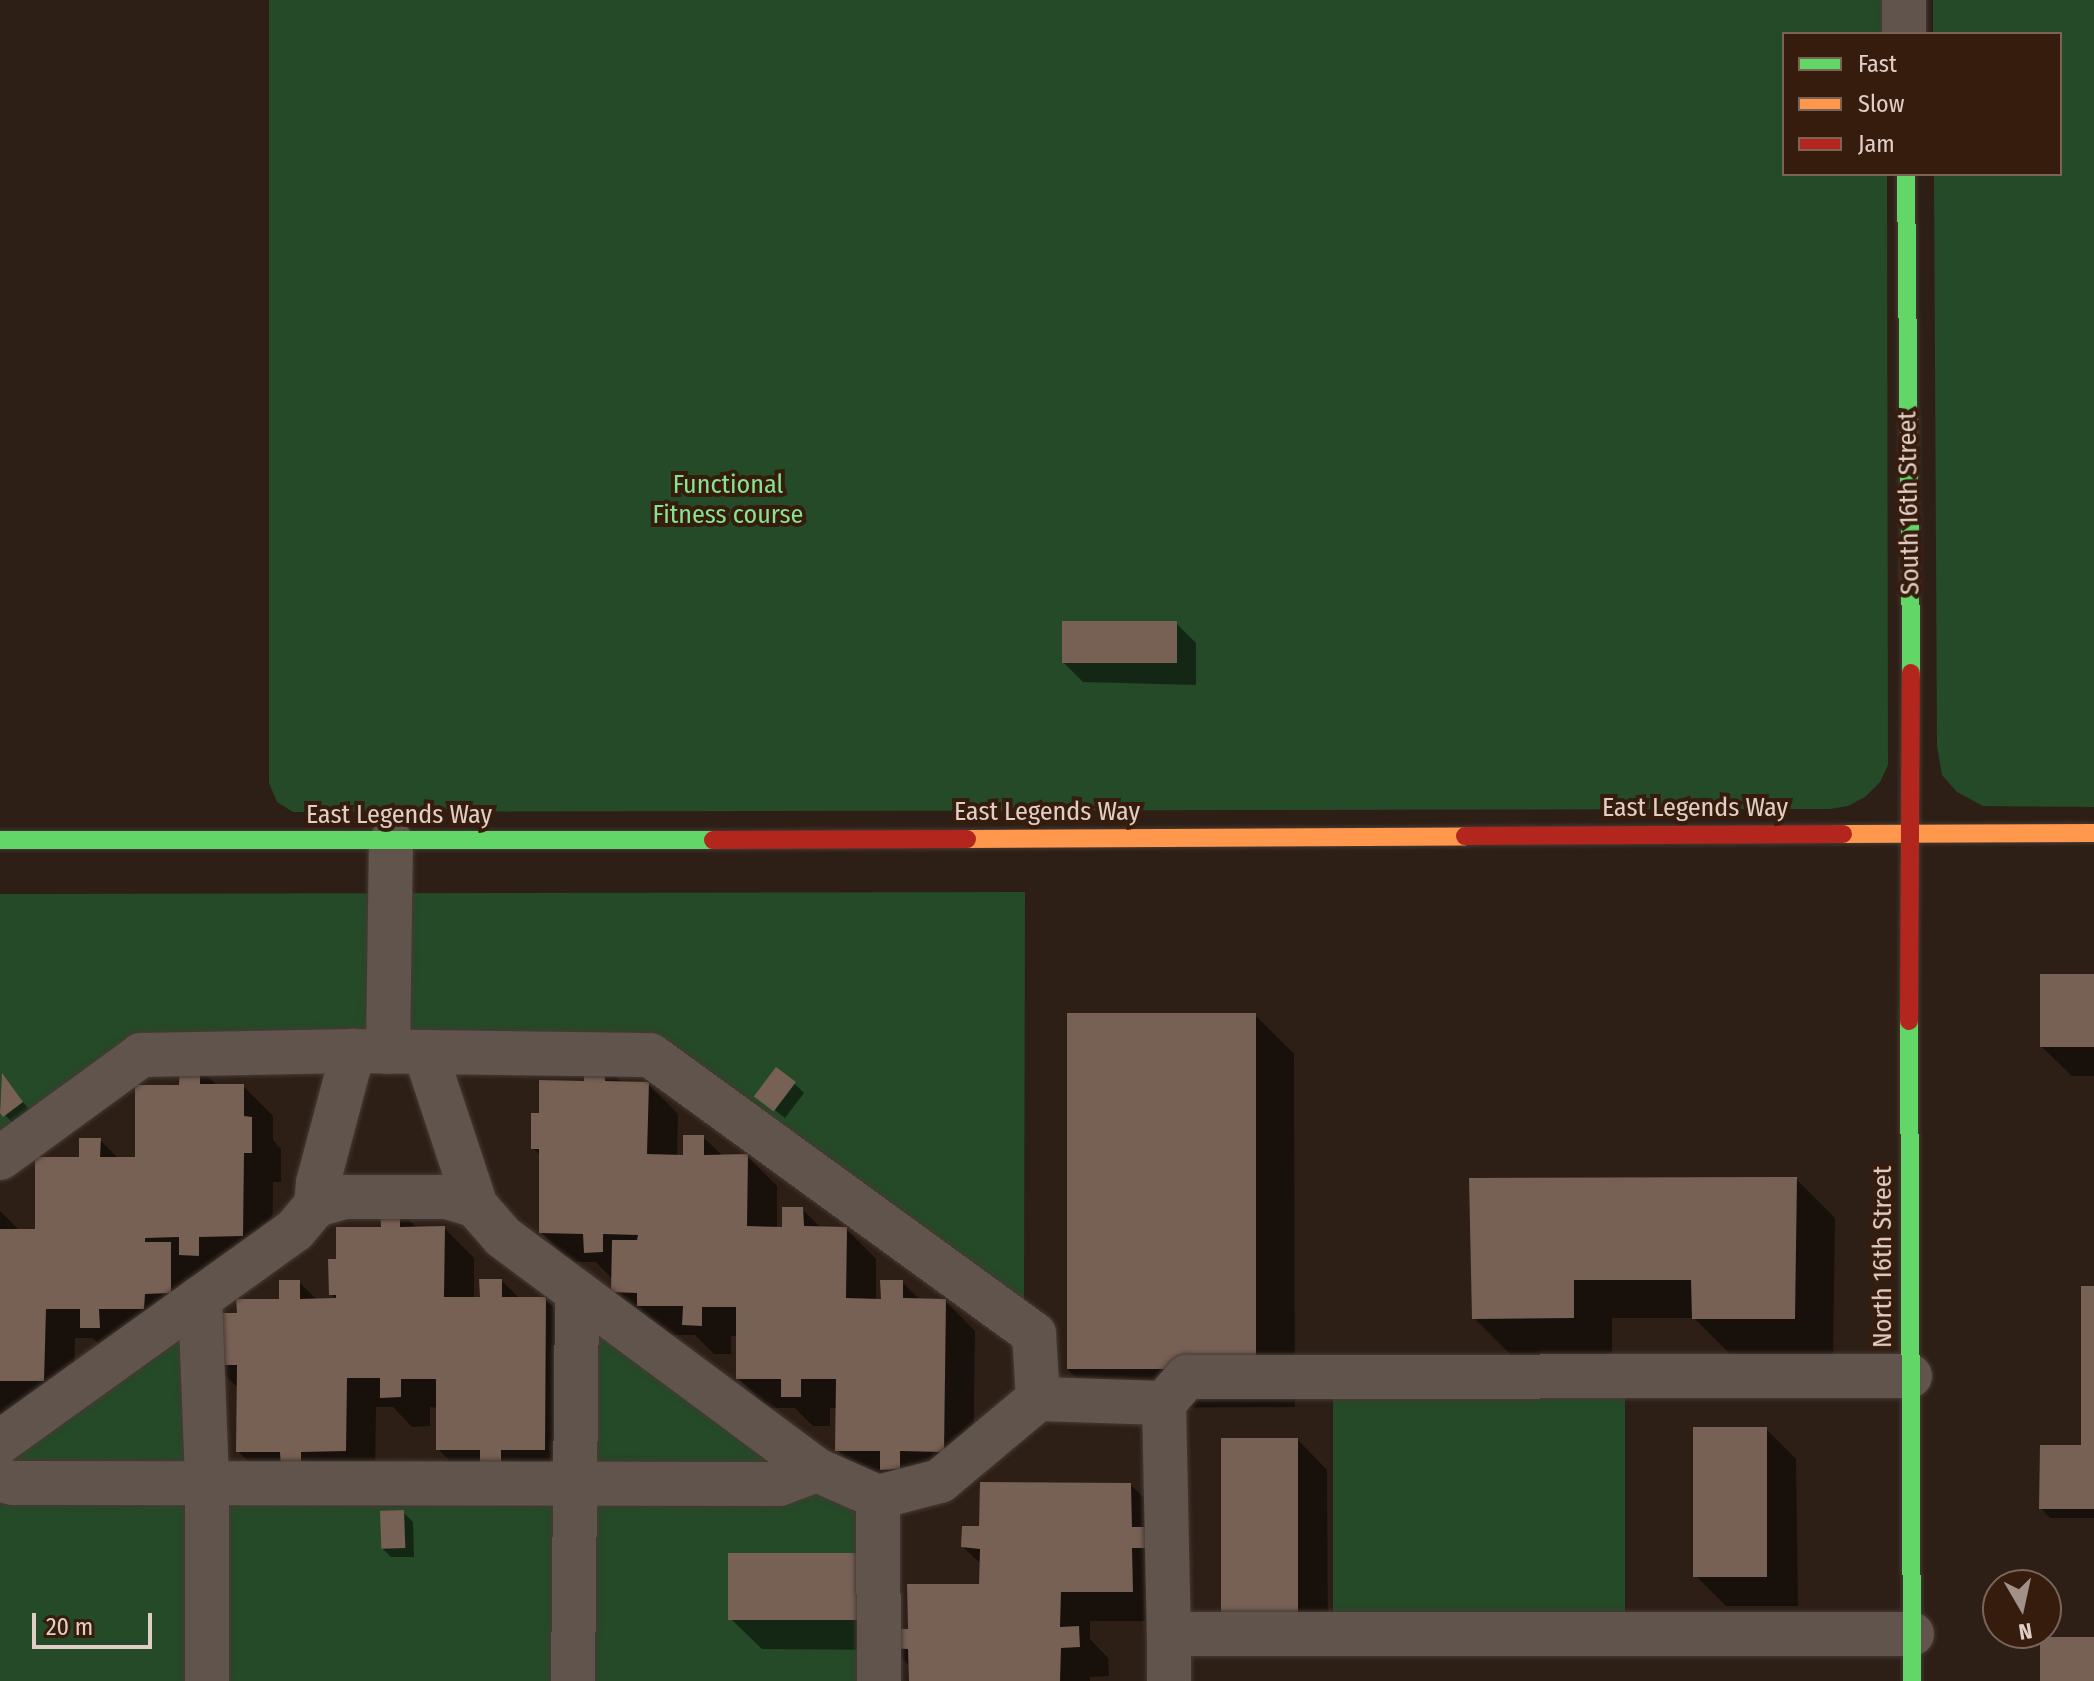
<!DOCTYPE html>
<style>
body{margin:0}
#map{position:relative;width:2094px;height:1681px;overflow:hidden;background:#2d1f16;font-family:"Fira Sans Condensed",sans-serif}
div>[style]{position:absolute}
.green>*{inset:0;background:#254a27;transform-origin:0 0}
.shadow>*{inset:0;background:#0007}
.building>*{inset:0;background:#776054;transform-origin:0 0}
.roads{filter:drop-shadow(0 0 2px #463933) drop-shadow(0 0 2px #463933)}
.street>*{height:44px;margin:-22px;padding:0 22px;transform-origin:22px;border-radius:22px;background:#60544d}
.fast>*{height:18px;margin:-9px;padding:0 9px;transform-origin:9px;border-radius:9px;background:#63d668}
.slow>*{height:18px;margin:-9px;padding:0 9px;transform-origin:9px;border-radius:9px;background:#ff974d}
.jam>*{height:18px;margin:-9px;padding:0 9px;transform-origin:9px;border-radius:9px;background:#b3261e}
span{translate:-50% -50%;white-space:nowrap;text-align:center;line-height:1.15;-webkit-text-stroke:8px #361c0d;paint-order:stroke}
.park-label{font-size:26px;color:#86e38f}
.street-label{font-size:26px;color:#e1cec5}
.legend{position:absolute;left:1782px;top:32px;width:280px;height:144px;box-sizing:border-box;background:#361c0d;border:2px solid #7a6357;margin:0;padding:10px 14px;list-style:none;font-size:24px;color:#e1cec5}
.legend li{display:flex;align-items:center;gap:16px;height:40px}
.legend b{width:40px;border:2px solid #7a6357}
.north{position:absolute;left:1982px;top:1569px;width:80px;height:80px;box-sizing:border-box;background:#361c0d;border:2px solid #7a6357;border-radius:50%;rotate:171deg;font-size:22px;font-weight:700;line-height:32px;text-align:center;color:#e1cec5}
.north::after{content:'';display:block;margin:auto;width:28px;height:36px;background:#a29188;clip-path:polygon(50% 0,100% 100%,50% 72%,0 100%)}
.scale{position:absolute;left:32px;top:1613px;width:120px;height:36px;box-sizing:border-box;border:4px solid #e1cec5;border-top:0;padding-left:10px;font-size:24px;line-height:28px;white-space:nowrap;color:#e1cec5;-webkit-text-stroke:6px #361c0d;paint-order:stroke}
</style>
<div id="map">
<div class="green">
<i style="clip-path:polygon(269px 0,1887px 0,1887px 34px,1784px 34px,1784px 174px,1887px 174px,1888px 765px,1880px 782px,1865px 797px,1848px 806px,1830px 809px,293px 812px,277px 802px,269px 783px)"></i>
<i style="clip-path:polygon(1933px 0,2094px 0,2094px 807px,1983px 806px,1957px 792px,1942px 775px,1937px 746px,1934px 174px,2060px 174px,2060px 34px,1933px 34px)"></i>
<i style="clip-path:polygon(1025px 892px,1024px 1303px,644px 1038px,144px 1038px,0 1140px,0 894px)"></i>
<i style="clip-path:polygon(586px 1321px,782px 1453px,855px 1513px,864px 1538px,865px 1681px,0 1681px,0 1454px,184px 1324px,193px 1494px,587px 1493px)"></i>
<i style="left:1333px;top:1392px;width:292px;height:224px"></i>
</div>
<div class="shadow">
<i style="clip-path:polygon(1176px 623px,1196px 643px,1196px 685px,1083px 682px,1063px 662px)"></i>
<i style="clip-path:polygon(2094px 976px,2094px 1076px,2072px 1076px,2042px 1047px)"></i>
<i style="clip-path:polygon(1255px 1015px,1294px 1054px,1295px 1407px,1106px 1408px,1067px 1369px)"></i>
<i style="clip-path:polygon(604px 1064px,623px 1084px,648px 1084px,678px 1114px,677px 1156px,685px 1157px,703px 1137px,723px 1156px,747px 1156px,777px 1186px,777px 1228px,784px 1229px,802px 1209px,822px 1229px,846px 1229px,876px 1259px,876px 1300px,883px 1301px,902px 1282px,921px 1301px,945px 1301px,975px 1331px,973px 1481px,867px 1480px,837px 1450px,838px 1408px,830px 1408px,830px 1426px,813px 1426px,795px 1408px,768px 1408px,738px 1378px,738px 1336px,731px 1336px,731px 1354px,714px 1354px,695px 1335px,669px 1335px,655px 1321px,643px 1321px,613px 1291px,613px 1280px,596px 1262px,571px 1262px,541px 1232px,541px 1156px,533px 1148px,541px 1115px,586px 1083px)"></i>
<i style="clip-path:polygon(199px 1068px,218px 1086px,243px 1086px,273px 1116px,273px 1140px,281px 1149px,281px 1182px,273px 1182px,272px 1265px,112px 1357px,93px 1338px,75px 1338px,73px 1410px,0 1416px,0 1211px,20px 1231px,37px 1231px,81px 1159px,100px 1140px,119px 1159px,137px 1159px,181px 1087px)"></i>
<i style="clip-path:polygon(2px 1076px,31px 1112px,14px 1125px,0 1109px)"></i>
<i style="clip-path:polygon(795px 1084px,804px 1093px,785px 1118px,757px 1096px)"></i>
<i style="clip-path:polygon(1796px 1179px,1835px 1218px,1833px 1357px,1733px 1357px,1694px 1318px,1612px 1318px,1612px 1356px,1513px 1357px,1474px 1318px)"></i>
<i style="clip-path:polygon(399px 1210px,418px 1229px,444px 1228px,474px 1258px,474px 1299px,482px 1299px,502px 1281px,520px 1299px,545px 1299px,575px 1329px,574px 1478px,467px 1479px,438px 1449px,438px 1408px,430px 1407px,430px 1426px,412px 1427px,393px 1407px,376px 1407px,375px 1480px,268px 1481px,238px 1451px,239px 1389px,214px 1364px,239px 1315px,281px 1301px,299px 1282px,318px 1301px,337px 1300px,331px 1294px,338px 1261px,382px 1229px)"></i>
<i style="clip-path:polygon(2094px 1288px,2094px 1518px,2050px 1518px,2041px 1508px,2083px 1447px)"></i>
<i style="clip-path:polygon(1766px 1429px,1796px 1459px,1798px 1606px,1726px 1606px,1696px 1576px)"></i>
<i style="clip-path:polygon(1298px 1440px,1327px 1470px,1328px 1643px,1254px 1642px)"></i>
<i style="clip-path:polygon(1131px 1485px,1160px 1514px,1161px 1621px,1090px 1621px,1090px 1639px,1108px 1658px,1109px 1676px,1090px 1677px,1090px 1681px,911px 1681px,911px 1667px,893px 1650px,762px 1649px,732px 1620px,730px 1555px,893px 1631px,910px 1631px,981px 1586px,981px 1564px,963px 1547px,981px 1528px)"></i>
<i style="clip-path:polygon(403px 1512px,413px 1522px,414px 1557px,391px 1557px,382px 1548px)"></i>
</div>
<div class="building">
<i style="left:1062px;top:621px;width:115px;height:42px"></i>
<i style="left:2094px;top:974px;width:73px;height:54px;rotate:90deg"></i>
<i style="left:1256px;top:1013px;width:356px;height:189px;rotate:90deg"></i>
<i style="clip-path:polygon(584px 1062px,604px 1062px,605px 1081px,649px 1082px,647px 1154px,683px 1155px,683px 1135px,704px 1135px,704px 1155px,748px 1154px,747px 1226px,782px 1227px,782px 1207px,803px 1207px,804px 1226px,847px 1227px,846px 1298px,881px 1299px,880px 1280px,903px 1280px,903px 1298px,946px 1299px,944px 1452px,900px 1451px,900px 1469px,880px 1470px,880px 1451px,835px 1451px,836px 1379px,801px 1379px,801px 1397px,781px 1397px,781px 1379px,736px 1379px,736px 1307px,702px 1307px,702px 1326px,682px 1325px,683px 1306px,637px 1306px,637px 1293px,611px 1292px,612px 1240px,637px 1240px,638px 1235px,603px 1234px,603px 1252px,584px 1253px,583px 1234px,539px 1233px,539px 1149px,531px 1149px,531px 1113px,539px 1113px,539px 1080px,584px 1081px)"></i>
<i style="clip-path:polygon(180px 1065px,200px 1066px,200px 1084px,244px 1084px,244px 1116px,252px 1117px,252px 1153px,244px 1153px,243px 1236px,199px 1237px,199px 1256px,179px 1255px,179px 1237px,145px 1238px,145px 1242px,171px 1242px,171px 1293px,145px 1294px,144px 1309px,99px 1309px,100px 1328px,80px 1328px,80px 1309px,46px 1309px,44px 1381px,0 1381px,0 1229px,35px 1229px,35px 1157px,79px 1157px,79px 1138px,101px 1138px,100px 1157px,135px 1157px,135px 1085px,179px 1085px)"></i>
<i style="left:776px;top:1067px;width:25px;height:37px;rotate:37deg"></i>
<i style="clip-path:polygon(2px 1073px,23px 1102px,3px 1117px,0 1113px)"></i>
<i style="clip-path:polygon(1797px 1177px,1795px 1319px,1692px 1319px,1691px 1280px,1574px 1280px,1574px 1318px,1472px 1319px,1469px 1178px)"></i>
<i style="clip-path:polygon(380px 1208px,400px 1208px,400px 1227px,445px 1226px,444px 1297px,480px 1297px,479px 1279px,502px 1279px,502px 1297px,546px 1297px,545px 1450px,501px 1450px,501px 1469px,480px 1469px,480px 1450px,436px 1450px,436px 1379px,401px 1379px,401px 1397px,380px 1398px,380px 1378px,347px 1378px,346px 1451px,301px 1452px,301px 1469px,281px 1469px,280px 1452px,236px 1452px,237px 1365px,212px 1365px,211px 1313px,237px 1313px,236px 1299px,279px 1299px,279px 1280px,300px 1280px,300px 1299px,336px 1298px,336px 1295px,329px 1295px,328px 1259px,336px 1259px,336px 1227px,381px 1227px)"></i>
<i style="clip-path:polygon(2081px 1286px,2094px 1286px,2094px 1509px,2039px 1509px,2040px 1445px,2081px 1445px)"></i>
<i style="left:1693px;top:1427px;width:74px;height:150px"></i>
<i style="left:1221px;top:1438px;width:77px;height:175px"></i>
<i style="clip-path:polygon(980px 1482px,1131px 1483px,1132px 1527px,1151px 1527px,1151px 1548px,1132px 1548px,1133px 1592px,1061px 1592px,1060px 1627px,1079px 1626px,1080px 1647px,1061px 1648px,1060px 1681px,909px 1681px,908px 1649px,889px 1648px,890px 1629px,908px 1629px,907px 1584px,979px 1584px,980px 1549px,961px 1547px,962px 1526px,979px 1526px)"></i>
<i style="left:404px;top:1510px;width:38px;height:24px;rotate:88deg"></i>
<i style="left:728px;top:1553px;width:136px;height:67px"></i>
<i style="left:2094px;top:1637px;width:44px;height:54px;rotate:90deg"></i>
</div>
<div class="roads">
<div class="street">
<i style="left:1904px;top:0;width:34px;rotate:90deg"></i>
<i style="left:388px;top:1052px;width:210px;rotate:-89.2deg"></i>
<i style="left:425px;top:1052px;width:162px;rotate:71.7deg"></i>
<i style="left:0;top:1158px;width:175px;rotate:-36.1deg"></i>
<i style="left:141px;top:1055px;width:212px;rotate:-1.1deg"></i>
<i style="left:353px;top:1051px;width:297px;rotate:0.8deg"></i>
<i style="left:650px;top:1055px;width:475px;rotate:36deg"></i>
<i style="left:1034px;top:1334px;width:65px;rotate:86.5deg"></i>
<i style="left:1038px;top:1399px;width:128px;rotate:140.1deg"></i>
<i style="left:940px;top:1481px;width:64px;rotate:165.5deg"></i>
<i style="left:316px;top:1205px;width:22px;rotate:-85deg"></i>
<i style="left:318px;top:1183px;width:137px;rotate:-75.1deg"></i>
<i style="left:200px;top:1298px;width:186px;rotate:87.8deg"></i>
<i style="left:207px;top:1484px;width:197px;rotate:90deg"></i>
<i style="left:1038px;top:1399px;width:126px;rotate:1.8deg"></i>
<i style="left:1164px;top:1403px;width:231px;rotate:88.8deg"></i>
<i style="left:1169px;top:1634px;width:743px"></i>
<i style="left:1164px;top:1403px;width:35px;rotate:-49deg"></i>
<i style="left:1187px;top:1377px;width:723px;rotate:-0.08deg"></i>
<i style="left:0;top:1442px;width:363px;rotate:-35.7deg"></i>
<i style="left:295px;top:1230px;width:33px;rotate:-50deg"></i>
<i style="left:316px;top:1205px;width:29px;rotate:-16deg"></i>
<i style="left:344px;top:1197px;width:103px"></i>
<i style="left:447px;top:1197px;width:30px;rotate:17deg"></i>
<i style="left:476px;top:1206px;width:41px;rotate:48.9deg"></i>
<i style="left:503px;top:1237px;width:391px;rotate:36.6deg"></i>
<i style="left:817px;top:1470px;width:67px;rotate:23.9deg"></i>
<i style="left:878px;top:1497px;width:184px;rotate:89.7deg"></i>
<i style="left:0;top:1480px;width:13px;rotate:13deg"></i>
<i style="left:13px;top:1483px;width:766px;rotate:0.07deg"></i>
<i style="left:779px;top:1484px;width:40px;rotate:-20.2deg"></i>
<i style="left:1169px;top:1634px;width:47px;rotate:90deg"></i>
<i style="left:573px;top:1681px;width:389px;rotate:-89.4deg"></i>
</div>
<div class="fast">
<i style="left:1906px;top:174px;width:499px;rotate:89.4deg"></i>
<i style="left:0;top:840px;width:713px"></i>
<i style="left:1909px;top:1021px;width:660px;rotate:89.74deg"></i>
</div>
<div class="slow">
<i style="left:1843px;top:834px;width:251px;rotate:-0.2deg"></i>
<i style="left:967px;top:839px;width:498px;rotate:-0.3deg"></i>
</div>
<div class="jam">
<i style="left:1465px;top:836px;width:378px;rotate:-0.3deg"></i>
<i style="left:713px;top:840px;width:254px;rotate:-0.2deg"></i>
<i style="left:1909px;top:1021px;width:348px;rotate:-89.7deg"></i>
</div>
</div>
<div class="park-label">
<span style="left:728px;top:500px">Functional<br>Fitness course</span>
</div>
<div class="street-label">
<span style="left:1909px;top:503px;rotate:-91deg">South 16th Street</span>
<span style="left:1695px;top:808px">East Legends Way</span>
<span style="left:1047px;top:812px">East Legends Way</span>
<span style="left:399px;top:815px">East Legends Way</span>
<span style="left:1883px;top:1257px;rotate:-90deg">North 16th Street</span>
</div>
<ul class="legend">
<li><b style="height:10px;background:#63d668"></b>Fast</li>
<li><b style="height:10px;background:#ff974d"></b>Slow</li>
<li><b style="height:10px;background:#b3261e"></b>Jam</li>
</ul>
<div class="north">N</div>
<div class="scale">20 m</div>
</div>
